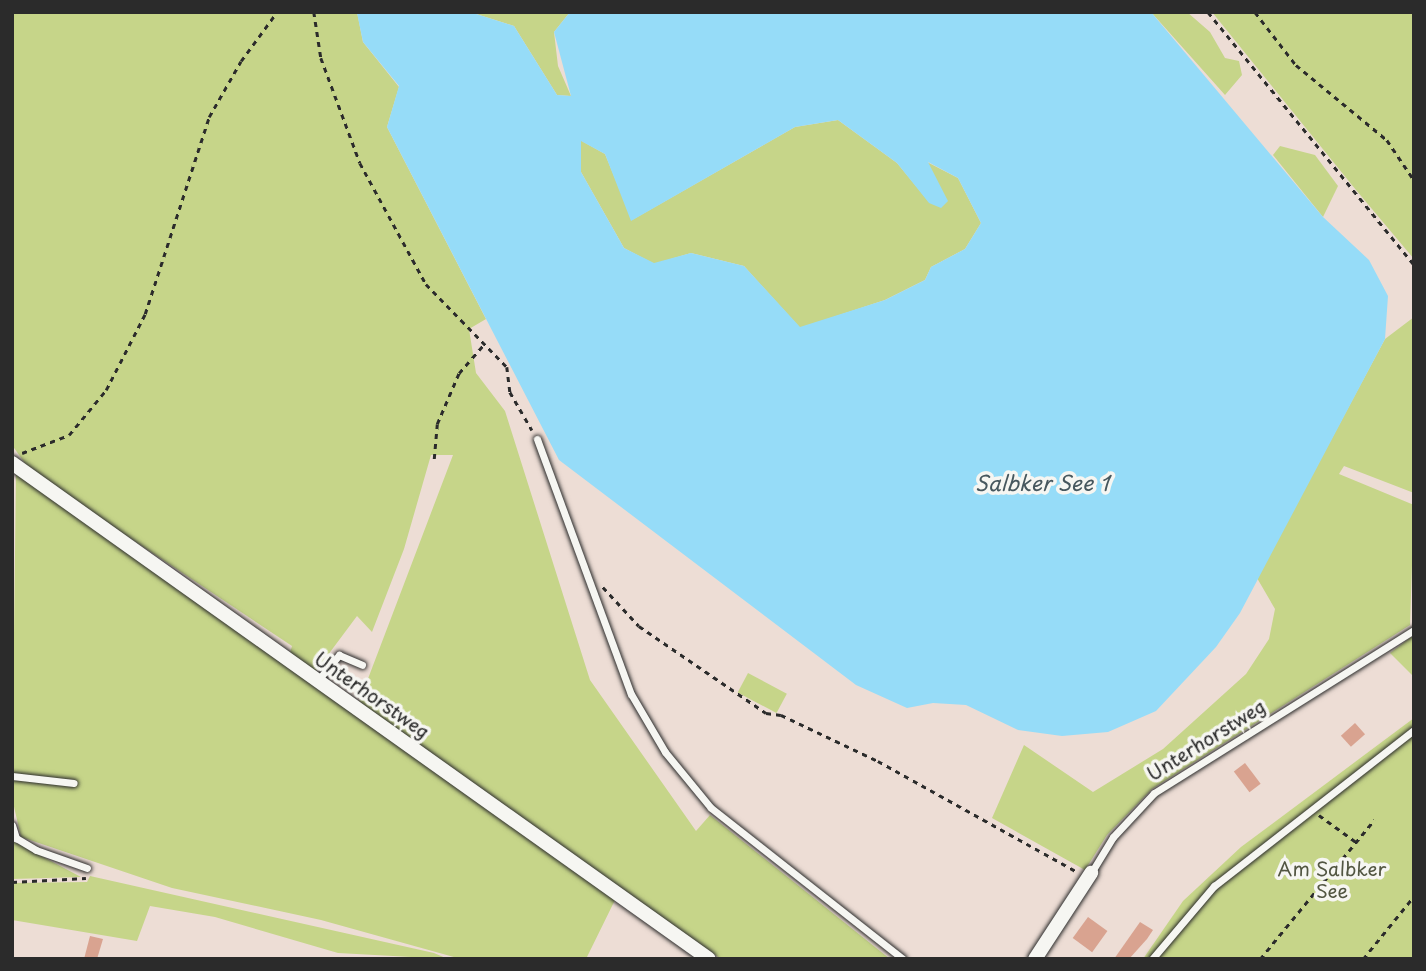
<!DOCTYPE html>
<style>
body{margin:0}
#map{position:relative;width:1426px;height:971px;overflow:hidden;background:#edddd5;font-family:"Playpen Sans",sans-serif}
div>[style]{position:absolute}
.green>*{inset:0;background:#c6d589;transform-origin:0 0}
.water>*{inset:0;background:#96dcf8}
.building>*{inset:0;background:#d9a390;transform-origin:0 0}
.path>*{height:2.5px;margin-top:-1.25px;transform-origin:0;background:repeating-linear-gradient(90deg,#2b2b2b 0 5px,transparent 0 10px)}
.roads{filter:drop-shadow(0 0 2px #2b2b2b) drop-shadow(0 0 2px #2b2b2b)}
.service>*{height:7px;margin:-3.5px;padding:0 3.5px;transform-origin:3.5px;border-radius:3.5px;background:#f6f6f2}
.minor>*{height:14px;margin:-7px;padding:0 7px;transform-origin:7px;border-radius:7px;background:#f6f6f2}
span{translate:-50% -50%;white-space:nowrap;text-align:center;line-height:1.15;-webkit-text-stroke:7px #f6f6f2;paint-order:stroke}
.street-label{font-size:19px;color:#2b2b2b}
.park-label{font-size:19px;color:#525642}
.water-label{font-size:21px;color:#46575e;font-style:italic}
.frame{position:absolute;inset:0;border:14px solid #2b2b2b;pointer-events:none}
</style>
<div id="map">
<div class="green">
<i style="clip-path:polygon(12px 12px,357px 12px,363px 42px,399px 87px,387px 127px,486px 319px,469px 329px,476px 373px,505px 411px,590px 680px,696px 831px,710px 815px,890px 959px,721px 959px,358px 705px,453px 455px,431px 455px,404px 549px,372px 632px,357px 616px,316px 671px,289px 656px,292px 646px,31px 472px,12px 445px)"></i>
<i style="clip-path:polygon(470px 12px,570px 12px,554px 32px,558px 66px,571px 96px,557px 95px,514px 26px)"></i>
<i style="clip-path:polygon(1151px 12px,1187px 12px,1210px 32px,1225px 58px,1239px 61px,1242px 75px,1225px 95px)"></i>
<i style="clip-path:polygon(1212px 12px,1414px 12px,1414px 259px,1356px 190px)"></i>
<i style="clip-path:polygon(838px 120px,897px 163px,930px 203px,927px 162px,958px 178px,981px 223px,965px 249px,931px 267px,925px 280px,885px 300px,800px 328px,744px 266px,691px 253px,654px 264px,624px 248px,581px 172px,580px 140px,605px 154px,632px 220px,795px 127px)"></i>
<i style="clip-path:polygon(1280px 146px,1315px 155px,1338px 186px,1323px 217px,1273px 155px)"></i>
<i style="clip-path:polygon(1414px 317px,1414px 493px,1344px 466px,1339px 474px,1414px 505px,1410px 625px,1152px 789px,1107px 835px,1085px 870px,992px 818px,1024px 745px,1093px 792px,1163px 749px,1246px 674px,1269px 639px,1275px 609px,1257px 578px,1385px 339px)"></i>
<i style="clip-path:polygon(16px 472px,616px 898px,586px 959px,461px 959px,321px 920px,172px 888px,21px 837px,12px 798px)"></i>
<i style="clip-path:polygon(1414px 635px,1414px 677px,1390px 653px)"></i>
<i style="left:748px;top:673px;width:44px;height:22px;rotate:28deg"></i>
<i style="clip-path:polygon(1414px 718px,1414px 959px,1143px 959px,1183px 901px,1241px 847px)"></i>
<i style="clip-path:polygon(12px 836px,13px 841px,81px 877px,12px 879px)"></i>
<i style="clip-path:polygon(90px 876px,434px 953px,448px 959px,338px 953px,215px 917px,150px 906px,137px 941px,12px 920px,12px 883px,87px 882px)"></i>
</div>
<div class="water">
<i style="clip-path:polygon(evenodd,470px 12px,514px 26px,557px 95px,571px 96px,554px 32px,570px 12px,1151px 12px,1323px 217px,1369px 260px,1388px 296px,1385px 339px,1240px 613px,1216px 647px,1156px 711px,1108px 732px,1062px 736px,1018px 730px,966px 705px,933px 703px,907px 708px,856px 685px,559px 460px,387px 127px,399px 86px,363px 42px,357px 13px,470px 12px,838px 120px,897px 163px,929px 203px,941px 208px,948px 201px,928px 162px,958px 178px,981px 223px,965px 249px,931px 267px,925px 280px,885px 300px,800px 327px,744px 266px,691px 253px,654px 263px,624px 248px,581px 172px,581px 141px,605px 154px,631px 221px,795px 127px,838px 120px)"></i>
</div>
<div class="building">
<i style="left:1355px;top:723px;width:15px;height:19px;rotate:48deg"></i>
<i style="left:1245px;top:763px;width:26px;height:14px;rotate:53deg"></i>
<i style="left:1088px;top:917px;width:24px;height:26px;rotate:36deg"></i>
<i style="clip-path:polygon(1140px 922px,1153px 930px,1147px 939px,1129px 959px,1114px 959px)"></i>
<i style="clip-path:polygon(90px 936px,103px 939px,97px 959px,84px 959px)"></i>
</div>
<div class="path">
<i style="left:314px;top:12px;width:47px;rotate:81.3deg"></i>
<i style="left:321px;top:58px;width:112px;rotate:69.6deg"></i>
<i style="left:360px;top:163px;width:138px;rotate:61.4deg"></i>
<i style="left:426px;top:284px;width:116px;rotate:45.7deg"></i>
<i style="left:507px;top:367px;width:25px;rotate:83deg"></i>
<i style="left:510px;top:392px;width:44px;rotate:59.9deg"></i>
<i style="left:1208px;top:12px;width:326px;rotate:50.8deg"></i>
<i style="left:1255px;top:12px;width:67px;rotate:52.3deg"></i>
<i style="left:1296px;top:65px;width:118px;rotate:39.5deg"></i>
<i style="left:1387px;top:140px;width:48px;rotate:56deg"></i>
<i style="left:22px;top:453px;width:50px;rotate:-21deg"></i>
<i style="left:69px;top:435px;width:58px;rotate:-50.6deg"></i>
<i style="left:106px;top:390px;width:85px;rotate:-62.8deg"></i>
<i style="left:145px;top:314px;width:207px;rotate:-72deg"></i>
<i style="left:209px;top:117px;width:64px;rotate:-60.3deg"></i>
<i style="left:241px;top:61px;width:61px;rotate:-53.7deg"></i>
<i style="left:434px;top:459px;width:35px;rotate:-85deg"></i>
<i style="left:437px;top:424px;width:56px;rotate:-66.7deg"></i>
<i style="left:459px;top:373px;width:40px;rotate:-49deg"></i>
<i style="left:603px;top:587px;width:53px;rotate:47.3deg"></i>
<i style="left:639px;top:626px;width:154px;rotate:34.4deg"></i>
<i style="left:766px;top:713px;width:15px;rotate:8deg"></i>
<i style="left:781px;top:715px;width:107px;rotate:25.4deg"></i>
<i style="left:878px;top:761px;width:227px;rotate:29.1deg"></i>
<i style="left:1319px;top:815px;width:46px;rotate:36.1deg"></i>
<i style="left:12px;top:882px;width:74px;rotate:-3.1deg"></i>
<i style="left:1260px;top:959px;width:180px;rotate:-50.6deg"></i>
<i style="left:1363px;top:959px;width:81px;rotate:-51deg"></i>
</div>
<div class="roads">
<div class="service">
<i style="left:537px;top:439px;width:272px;rotate:69.8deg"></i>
<i style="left:631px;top:694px;width:67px;rotate:59.6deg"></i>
<i style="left:665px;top:752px;width:72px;rotate:50.6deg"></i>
<i style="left:711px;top:808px;width:244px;rotate:38.2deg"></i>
<i style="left:318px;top:680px;width:33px;rotate:-50deg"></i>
<i style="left:339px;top:655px;width:25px;rotate:23deg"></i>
<i style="left:12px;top:776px;width:62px;rotate:6.4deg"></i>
<i style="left:12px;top:825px;width:14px;rotate:73deg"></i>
<i style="left:16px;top:838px;width:23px;rotate:31deg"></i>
<i style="left:36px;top:850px;width:54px;rotate:19.4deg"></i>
<i style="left:1091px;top:873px;width:42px;rotate:-58.6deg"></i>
<i style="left:1113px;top:837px;width:60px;rotate:-47deg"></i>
<i style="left:1154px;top:793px;width:307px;rotate:-32.1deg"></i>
<i style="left:1152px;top:959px;width:96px;rotate:-49.7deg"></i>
<i style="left:1214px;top:886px;width:254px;rotate:-38deg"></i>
</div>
<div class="minor">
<i style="left:12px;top:463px;width:855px;rotate:35.44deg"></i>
<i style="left:1035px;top:959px;width:103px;rotate:-56.9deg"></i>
</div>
</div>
<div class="street-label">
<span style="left:372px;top:695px;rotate:35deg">Unterhorstweg</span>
<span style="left:1206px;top:740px;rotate:-32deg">Unterhorstweg</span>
</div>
<div class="park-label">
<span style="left:1332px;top:880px">Am Salbker<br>See</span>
</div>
<div class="water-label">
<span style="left:1042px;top:482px">Salbker See 1</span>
</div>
<div class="frame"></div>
</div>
